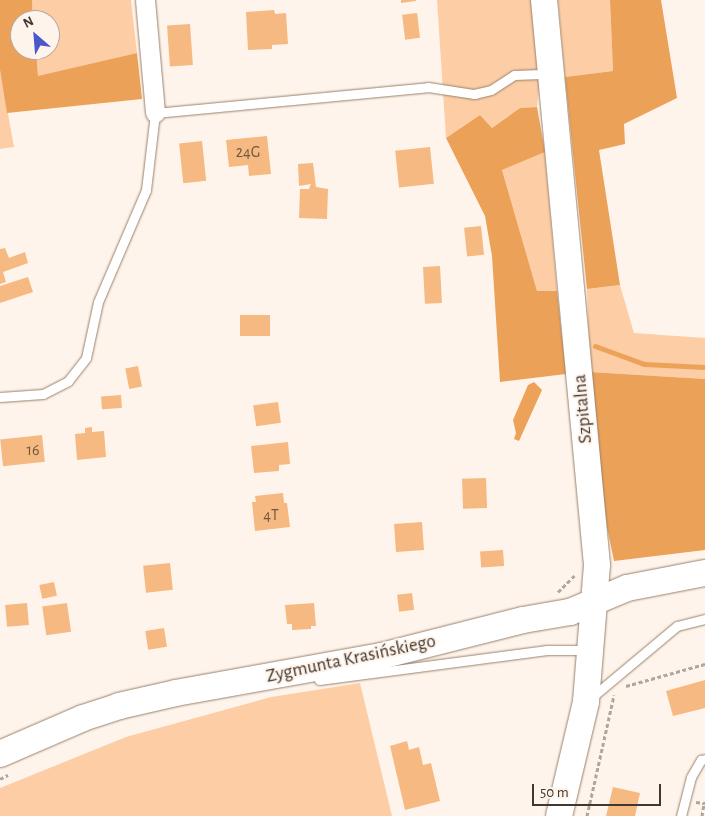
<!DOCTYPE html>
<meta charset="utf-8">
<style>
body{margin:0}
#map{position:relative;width:705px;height:816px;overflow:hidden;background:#fff4eb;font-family:"Alegreya Sans",sans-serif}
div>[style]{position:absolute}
.green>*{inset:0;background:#fdcea5}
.forest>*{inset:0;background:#eba157}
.water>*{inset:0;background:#eca258}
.stream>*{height:5px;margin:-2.5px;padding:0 2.5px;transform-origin:2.5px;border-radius:2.5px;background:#eca258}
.building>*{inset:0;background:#f5b981;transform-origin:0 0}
.path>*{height:3px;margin-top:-1.5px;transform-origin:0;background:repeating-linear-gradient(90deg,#b1a69d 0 4px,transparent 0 6.5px)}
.roads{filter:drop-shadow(0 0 1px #99816c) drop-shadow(0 0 1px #99816c)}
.lane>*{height:9px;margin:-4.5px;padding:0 4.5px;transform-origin:4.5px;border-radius:4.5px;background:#fff}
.street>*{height:19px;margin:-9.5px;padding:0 9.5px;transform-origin:9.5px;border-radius:9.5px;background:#fff}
.secondary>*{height:26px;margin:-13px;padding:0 13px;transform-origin:13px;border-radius:13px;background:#fff}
span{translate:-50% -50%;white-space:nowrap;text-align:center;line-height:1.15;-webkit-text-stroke:4px #fff4eb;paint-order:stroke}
.number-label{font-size:16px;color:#6e5843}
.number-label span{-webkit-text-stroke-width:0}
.street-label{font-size:19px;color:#41372e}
.north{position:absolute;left:10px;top:10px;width:50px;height:50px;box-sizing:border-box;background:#fff4eb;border:1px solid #b3a89f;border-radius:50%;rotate:333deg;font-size:14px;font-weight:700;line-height:20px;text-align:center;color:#41372e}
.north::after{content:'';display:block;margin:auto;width:18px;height:22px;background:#4a57cc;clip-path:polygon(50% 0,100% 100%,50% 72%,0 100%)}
.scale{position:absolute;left:532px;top:784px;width:129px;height:22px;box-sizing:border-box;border:2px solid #41372e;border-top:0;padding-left:6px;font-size:15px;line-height:18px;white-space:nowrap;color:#41372e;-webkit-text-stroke:4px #fff4eb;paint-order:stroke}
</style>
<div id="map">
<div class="green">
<i style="clip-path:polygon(32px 0,131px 0,137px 53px,38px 77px,36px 50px,50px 50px,50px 20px,33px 20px)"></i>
<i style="clip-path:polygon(437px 0,536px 0,542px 58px,537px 107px,520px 108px,492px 128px,480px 115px,446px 138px)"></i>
<i style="clip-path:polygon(558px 0,610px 0,613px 71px,565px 77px)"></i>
<i style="clip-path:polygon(0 70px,14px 147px,0 149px)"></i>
<i style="clip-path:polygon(545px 152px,557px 291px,537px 291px,502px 170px)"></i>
<i style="clip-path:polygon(620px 285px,634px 333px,705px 338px,705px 379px,590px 372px,587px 289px)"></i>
<i style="clip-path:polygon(360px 683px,392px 816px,0 816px,0 788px,126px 737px,271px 697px)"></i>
</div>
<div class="forest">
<i style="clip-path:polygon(0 0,32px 0,33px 20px,20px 20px,20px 50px,36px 50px,38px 76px,137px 53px,142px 99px,7px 113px,0 70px)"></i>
<i style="clip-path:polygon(610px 0,661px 0,677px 98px,624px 124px,625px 144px,599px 150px,620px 285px,587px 289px,565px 77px,613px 71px)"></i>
<i style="clip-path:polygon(537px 107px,545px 152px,502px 170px,537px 291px,557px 291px,566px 374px,500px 382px,492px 256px,485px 216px,446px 138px,480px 115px,492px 128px,520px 108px)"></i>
<i style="clip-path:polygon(590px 372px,705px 379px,705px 550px,614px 561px,607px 527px)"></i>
</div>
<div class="water">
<i style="clip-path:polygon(534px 382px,542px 390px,519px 441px,514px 439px,516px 433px,513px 420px,528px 385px)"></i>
</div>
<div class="stream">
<i style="left:595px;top:346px;width:52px;rotate:20.2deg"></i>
<i style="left:644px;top:364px;width:61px;rotate:2.8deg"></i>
</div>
<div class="building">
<i style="clip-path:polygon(401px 0,416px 0,416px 1px,401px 3px)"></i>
<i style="clip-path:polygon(274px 10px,275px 14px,286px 13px,288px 44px,272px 45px,272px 49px,248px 50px,246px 12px)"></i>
<i style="left:417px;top:13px;width:25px;height:15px;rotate:83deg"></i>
<i style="left:190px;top:24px;width:41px;height:23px;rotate:86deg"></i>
<i style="clip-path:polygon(267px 136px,271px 174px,249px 176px,248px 165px,229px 167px,226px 140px)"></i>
<i style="left:202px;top:141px;width:40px;height:23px;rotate:84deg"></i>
<i style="left:430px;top:147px;width:37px;height:35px;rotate:84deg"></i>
<i style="clip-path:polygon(313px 163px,316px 187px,328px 189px,327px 219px,299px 218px,300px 189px,309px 189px,311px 184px,299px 186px,298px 164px)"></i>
<i style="left:481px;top:226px;width:29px;height:17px;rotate:84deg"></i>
<i style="clip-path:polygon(5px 248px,9px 258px,25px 252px,28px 263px,3px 272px,6px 282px,0 284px,0 249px)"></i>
<i style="left:440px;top:266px;width:37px;height:17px;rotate:87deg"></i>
<i style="clip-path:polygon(28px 277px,33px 292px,0 303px,0 286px)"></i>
<i style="left:240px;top:315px;width:30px;height:21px"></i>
<i style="left:138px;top:366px;width:21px;height:13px;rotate:79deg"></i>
<i style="left:121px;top:395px;width:13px;height:20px;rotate:86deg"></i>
<i style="left:278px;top:402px;width:21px;height:25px;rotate:82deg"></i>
<i style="clip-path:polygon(92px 427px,92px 432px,104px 431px,106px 457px,77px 460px,75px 434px,85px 433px,85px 428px)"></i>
<i style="left:42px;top:435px;width:27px;height:42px;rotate:84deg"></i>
<i style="clip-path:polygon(288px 442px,290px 464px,279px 465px,279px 471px,254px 473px,251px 446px)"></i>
<i style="left:486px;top:478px;width:30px;height:24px;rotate:88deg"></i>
<i style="clip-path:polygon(283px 493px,284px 503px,287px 503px,290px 527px,255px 531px,252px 502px,256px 502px,255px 496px)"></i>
<i style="left:422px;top:522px;width:28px;height:28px;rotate:86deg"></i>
<i style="left:503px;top:550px;width:16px;height:23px;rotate:86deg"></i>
<i style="left:170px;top:563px;width:27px;height:27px;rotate:84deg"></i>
<i style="left:54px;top:582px;width:14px;height:15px;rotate:78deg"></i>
<i style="left:412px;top:593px;width:17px;height:15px;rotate:83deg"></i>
<i style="left:27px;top:603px;width:22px;height:22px;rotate:85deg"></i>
<i style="left:67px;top:603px;width:29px;height:25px;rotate:82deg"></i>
<i style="clip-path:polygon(314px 603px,316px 626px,311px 626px,311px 629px,292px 630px,292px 624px,287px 624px,285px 605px)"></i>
<i style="left:164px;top:628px;width:19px;height:19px;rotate:81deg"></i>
<i style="clip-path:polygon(705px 680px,705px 708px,673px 716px,666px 691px)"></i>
<i style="clip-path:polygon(407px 741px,409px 750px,419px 747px,423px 765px,431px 763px,440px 801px,405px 810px,390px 746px)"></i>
<i style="clip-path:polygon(613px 787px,640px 793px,635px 816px,606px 816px)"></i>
</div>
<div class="path">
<i style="left:558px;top:592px;width:24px;rotate:-45deg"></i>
<i style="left:626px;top:686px;width:82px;rotate:-15.6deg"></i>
<i style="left:0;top:779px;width:9px;rotate:-27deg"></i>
<i style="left:696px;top:802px;width:9px;rotate:6deg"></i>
<i style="left:587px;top:816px;width:124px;rotate:-77.4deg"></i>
<i style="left:702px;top:816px;width:13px;rotate:-81deg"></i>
</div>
<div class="roads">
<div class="lane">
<i style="left:0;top:397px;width:43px;rotate:-4deg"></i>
<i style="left:43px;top:394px;width:28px;rotate:-27deg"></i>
<i style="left:68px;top:381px;width:29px;rotate:-52deg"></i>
<i style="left:86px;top:358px;width:57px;rotate:-77.9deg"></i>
<i style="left:98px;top:302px;width:122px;rotate:-66.8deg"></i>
<i style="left:146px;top:190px;width:78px;rotate:-83.3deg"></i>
<i style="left:155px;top:113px;width:274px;rotate:-5.4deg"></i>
<i style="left:428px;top:87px;width:47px;rotate:8.7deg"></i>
<i style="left:474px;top:94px;width:17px;rotate:-13deg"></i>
<i style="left:491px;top:90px;width:27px;rotate:-33deg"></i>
<i style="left:514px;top:75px;width:34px;rotate:-2deg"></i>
<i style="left:319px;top:680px;width:230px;rotate:-7.5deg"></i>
<i style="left:547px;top:650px;width:42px"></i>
<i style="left:592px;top:697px;width:111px;rotate:-39.9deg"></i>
<i style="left:677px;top:626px;width:29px;rotate:-14deg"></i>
<i style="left:681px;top:816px;width:40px;rotate:-75.6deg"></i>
<i style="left:691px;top:777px;width:20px;rotate:-60deg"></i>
<i style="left:701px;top:760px;width:4px;rotate:-14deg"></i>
</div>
<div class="street">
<i style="left:145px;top:0;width:113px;rotate:84.9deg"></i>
</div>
<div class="secondary">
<i style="left:544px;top:0;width:567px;rotate:84.64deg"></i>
<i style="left:597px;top:565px;width:137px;rotate:94.6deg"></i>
<i style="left:586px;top:702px;width:117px;rotate:103.3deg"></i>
<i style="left:0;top:754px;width:90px;rotate:-23.4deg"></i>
<i style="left:83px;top:718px;width:38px;rotate:-18deg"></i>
<i style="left:119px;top:706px;width:58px;rotate:-12.8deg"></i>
<i style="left:176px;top:693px;width:208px;rotate:-10.2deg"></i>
<i style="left:381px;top:656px;width:146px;rotate:-14.2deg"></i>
<i style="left:523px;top:620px;width:48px;rotate:-9.7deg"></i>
<i style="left:570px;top:612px;width:62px;rotate:-22.8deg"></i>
<i style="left:627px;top:588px;width:79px;rotate:-10.9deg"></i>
</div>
</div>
<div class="number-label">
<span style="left:248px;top:152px">24G</span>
<span style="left:33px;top:450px">16</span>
<span style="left:271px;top:515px">4T</span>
</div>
<div class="street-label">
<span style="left:583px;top:409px;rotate:-95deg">Szpitalna</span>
<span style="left:351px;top:659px;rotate:-12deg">Zygmunta Krasińskiego</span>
</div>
<div class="north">N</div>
<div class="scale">50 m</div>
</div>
